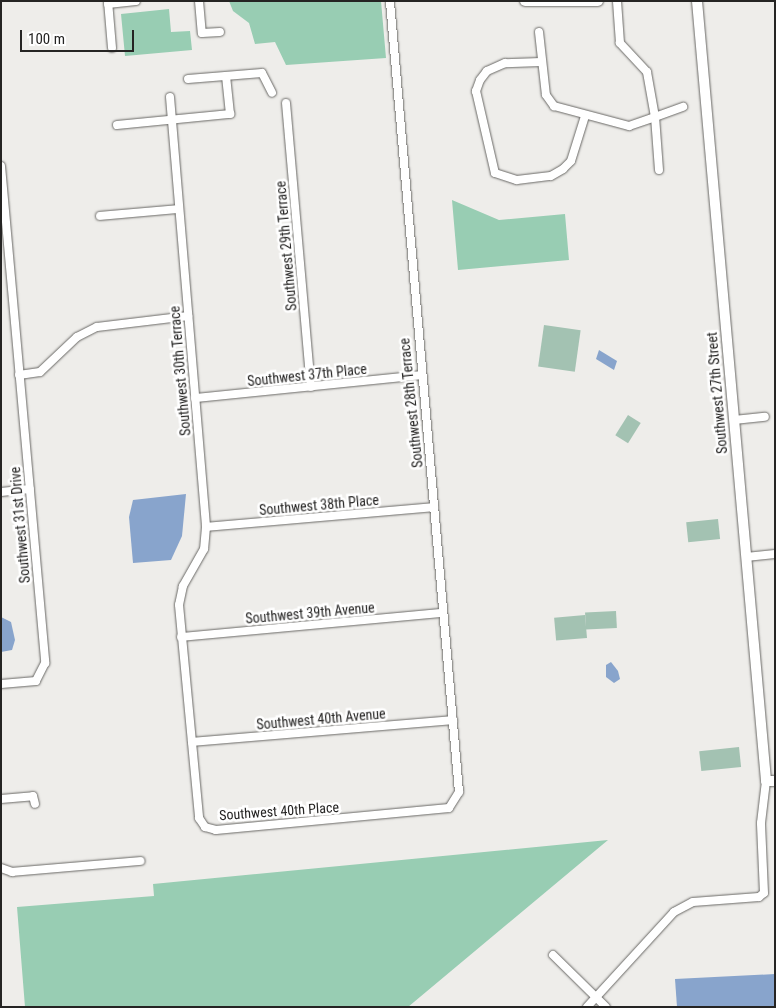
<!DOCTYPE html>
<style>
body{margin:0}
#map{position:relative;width:776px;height:1008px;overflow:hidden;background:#eeedea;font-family:"Roboto Condensed",sans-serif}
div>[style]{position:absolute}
.green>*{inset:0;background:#a3c2b2;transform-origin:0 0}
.forest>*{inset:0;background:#98cdb3}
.water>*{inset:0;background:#88a4cc}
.roads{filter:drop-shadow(0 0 1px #696865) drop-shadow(0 0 1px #696865)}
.street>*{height:8px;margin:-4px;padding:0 4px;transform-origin:4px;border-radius:4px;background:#fff}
.secondary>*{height:10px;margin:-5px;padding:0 5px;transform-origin:5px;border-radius:5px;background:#fff}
span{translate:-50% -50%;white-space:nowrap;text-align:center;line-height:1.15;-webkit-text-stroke:5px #fff;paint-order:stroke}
.street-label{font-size:14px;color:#252423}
.frame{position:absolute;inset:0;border:2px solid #252423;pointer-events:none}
.scale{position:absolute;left:20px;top:30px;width:114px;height:22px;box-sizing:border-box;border:2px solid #252423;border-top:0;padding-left:6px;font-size:15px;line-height:18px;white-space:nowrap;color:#252423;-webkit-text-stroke:4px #fff;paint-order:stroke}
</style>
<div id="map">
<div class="green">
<i style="left:544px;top:325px;width:37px;height:42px;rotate:8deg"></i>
<i style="left:628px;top:415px;width:15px;height:24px;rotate:32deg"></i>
<i style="left:718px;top:519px;width:20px;height:32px;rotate:84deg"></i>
<i style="left:616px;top:611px;width:17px;height:31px;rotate:87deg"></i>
<i style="left:585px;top:615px;width:23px;height:31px;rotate:85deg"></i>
<i style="left:739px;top:747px;width:20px;height:40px;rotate:84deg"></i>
</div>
<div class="forest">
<i style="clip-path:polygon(229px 1px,381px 1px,386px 58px,286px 65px,275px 42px,255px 44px,249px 23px,233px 11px)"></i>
<i style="clip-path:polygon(169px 9px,171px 32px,190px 31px,192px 50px,125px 56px,121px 14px)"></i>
<i style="clip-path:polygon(452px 200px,499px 220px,565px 214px,569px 260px,458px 270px)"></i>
<i style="clip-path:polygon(608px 840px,408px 1007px,25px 1007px,17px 907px,154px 896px,153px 884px)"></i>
</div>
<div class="water">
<i style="clip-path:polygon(599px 350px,617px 361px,614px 370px,596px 359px)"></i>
<i style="clip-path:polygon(186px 494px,182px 536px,171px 560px,133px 563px,129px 517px,133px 500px)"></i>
<i style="clip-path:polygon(1px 617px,11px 622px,15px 640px,12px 650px,1px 652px)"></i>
<i style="clip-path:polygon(611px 662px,618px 671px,620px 679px,614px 683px,606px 677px,606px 665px)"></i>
<i style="clip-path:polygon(775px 974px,775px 1007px,677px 1007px,675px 979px)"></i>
</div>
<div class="roads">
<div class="street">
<i style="left:108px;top:1px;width:47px;rotate:85.1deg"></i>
<i style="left:199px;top:1px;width:32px;rotate:85deg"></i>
<i style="left:202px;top:33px;width:18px;rotate:-3deg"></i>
<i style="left:108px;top:4px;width:28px;rotate:-6deg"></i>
<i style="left:539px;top:32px;width:63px;rotate:83.7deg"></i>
<i style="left:546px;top:95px;width:14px;rotate:54deg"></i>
<i style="left:554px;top:106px;width:78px;rotate:14.9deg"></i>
<i style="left:629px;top:126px;width:28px;rotate:-19deg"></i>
<i style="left:655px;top:117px;width:46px;rotate:-100.1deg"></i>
<i style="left:647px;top:72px;width:40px;rotate:-133deg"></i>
<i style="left:620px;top:43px;width:42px;rotate:-94.1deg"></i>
<i style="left:541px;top:62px;width:36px;rotate:178deg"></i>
<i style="left:505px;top:63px;width:20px;rotate:156deg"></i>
<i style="left:487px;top:71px;width:11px;rotate:128deg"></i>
<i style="left:480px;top:80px;width:12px;rotate:110deg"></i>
<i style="left:476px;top:91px;width:84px;rotate:77deg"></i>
<i style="left:495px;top:173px;width:23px;rotate:18deg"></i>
<i style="left:517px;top:180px;width:34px;rotate:-7deg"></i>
<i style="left:551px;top:176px;width:14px;rotate:-30deg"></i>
<i style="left:563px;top:169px;width:11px;rotate:-45deg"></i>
<i style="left:571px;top:161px;width:47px;rotate:-72.7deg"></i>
<i style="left:188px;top:79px;width:74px;rotate:-4.6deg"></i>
<i style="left:262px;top:73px;width:22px;rotate:63deg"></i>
<i style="left:170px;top:97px;width:432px;rotate:85.2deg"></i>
<i style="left:206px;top:527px;width:22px;rotate:95deg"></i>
<i style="left:204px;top:549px;width:43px;rotate:119.6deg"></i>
<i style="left:183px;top:586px;width:19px;rotate:102deg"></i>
<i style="left:179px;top:605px;width:214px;rotate:84.6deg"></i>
<i style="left:199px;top:818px;width:11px;rotate:56deg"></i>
<i style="left:205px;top:827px;width:11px;rotate:15deg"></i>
<i style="left:216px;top:830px;width:234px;rotate:-5.4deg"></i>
<i style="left:449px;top:808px;width:19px;rotate:-58deg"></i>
<i style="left:459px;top:792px;width:794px;rotate:-94.99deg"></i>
<i style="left:286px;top:103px;width:285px;rotate:85deg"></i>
<i style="left:117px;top:125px;width:114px;rotate:-5.6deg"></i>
<i style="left:230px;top:114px;width:38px;rotate:-96deg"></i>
<i style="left:1px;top:166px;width:499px;rotate:84.9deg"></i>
<i style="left:45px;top:663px;width:20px;rotate:117deg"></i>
<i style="left:36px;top:681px;width:35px;rotate:175deg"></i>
<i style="left:659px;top:170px;width:53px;rotate:-94.3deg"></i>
<i style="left:655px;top:117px;width:30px;rotate:-20deg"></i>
<i style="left:100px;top:216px;width:79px;rotate:-5.1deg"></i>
<i style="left:19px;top:375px;width:21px;rotate:-8deg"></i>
<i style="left:40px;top:372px;width:51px;rotate:-43.4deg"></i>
<i style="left:77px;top:337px;width:22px;rotate:-27deg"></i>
<i style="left:97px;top:327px;width:92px;rotate:-6.9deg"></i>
<i style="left:195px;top:398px;width:227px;rotate:-5.8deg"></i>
<i style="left:734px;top:420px;width:31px;rotate:-6deg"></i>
<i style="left:1px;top:492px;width:29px;rotate:-6deg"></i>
<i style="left:206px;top:527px;width:229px;rotate:-5deg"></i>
<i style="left:746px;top:557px;width:29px;rotate:-6deg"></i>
<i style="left:181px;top:637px;width:262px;rotate:-5.3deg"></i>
<i style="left:192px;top:742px;width:262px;rotate:-4.8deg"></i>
<i style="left:1px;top:799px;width:32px;rotate:-5deg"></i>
<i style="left:33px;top:796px;width:8px;rotate:76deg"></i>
<i style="left:1px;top:868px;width:12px;rotate:20deg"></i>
<i style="left:12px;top:872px;width:129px;rotate:-4.9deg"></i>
<i style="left:553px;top:955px;width:74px;rotate:44.5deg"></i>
<i style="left:587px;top:1007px;width:129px;rotate:-47.5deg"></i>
<i style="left:674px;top:912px;width:21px;rotate:-28deg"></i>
<i style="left:693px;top:902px;width:66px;rotate:-4.3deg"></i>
<i style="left:759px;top:897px;width:6px;rotate:-39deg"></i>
<i style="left:764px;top:893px;width:70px;rotate:-92.5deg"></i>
<i style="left:761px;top:823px;width:42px;rotate:-83.2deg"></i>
</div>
<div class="secondary">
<i style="left:525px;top:1px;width:73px"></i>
<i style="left:697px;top:1px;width:783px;rotate:84.94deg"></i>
<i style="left:766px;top:781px;width:9px"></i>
</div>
</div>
<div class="street-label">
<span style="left:286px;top:246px;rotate:-95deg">Southwest 29th Terrace</span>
<span style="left:180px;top:371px;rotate:-95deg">Southwest 30th Terrace</span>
<span style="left:307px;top:375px;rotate:-6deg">Southwest 37th Place</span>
<span style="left:717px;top:393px;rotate:-95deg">Southwest 27th Street</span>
<span style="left:411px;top:403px;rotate:-96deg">Southwest 28th Terrace</span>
<span style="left:319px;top:505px;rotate:-5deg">Southwest 38th Place</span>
<span style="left:20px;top:525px;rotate:-95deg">Southwest 31st Drive</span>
<span style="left:310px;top:613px;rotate:-5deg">Southwest 39th Avenue</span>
<span style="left:321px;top:719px;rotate:-5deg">Southwest 40th Avenue</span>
<span style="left:279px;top:811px;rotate:-4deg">Southwest 40th Place</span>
</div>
<div class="frame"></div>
<div class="scale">100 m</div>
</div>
